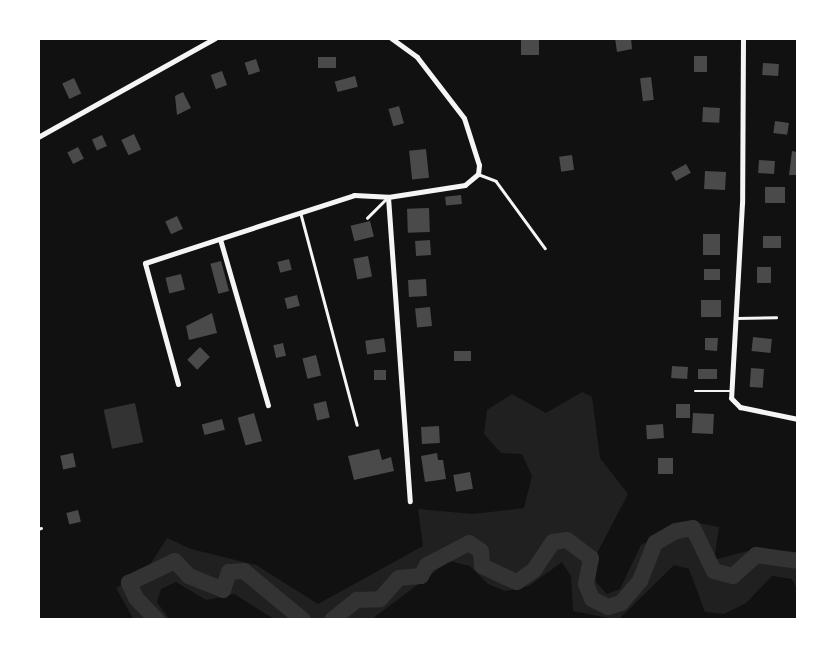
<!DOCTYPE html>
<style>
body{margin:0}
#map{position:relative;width:836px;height:658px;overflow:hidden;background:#111;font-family:Overpass,sans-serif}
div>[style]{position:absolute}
.green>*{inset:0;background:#202020}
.water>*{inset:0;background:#333;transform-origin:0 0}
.river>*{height:16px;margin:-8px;padding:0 8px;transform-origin:8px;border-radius:8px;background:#333}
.building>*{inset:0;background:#4a4a4a;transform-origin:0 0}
.service>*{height:2.5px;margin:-1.25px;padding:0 1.25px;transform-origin:1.25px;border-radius:1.25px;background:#f5f5f5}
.minor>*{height:5px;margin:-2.5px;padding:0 2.5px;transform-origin:2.5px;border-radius:2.5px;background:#f5f5f5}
span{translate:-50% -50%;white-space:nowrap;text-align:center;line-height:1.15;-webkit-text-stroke:7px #fff;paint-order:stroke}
.frame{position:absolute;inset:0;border:40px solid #fff;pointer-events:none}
</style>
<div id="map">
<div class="green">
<i style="clip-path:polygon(582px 392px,592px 397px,600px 458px,628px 494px,595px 557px,596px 582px,607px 594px,620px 589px,641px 545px,688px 521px,719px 527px,714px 560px,755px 549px,797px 552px,797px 589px,792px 579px,772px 576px,746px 603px,724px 614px,705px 612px,689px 569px,674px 565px,619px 619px,613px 619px,573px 611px,571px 576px,562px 562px,529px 586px,505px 591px,488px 584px,470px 566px,449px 561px,372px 619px,274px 619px,234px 594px,206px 600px,176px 582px,161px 589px,157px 602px,169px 619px,134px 620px,116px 588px,146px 571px,167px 538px,191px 549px,256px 565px,318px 604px,423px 546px,418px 509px,473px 514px,524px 508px,532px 476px,522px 454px,501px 453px,484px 434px,487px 410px,512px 394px,546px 413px)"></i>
</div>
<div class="water">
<i style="left:135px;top:403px;width:40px;height:32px;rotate:78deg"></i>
</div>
<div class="river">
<i style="left:157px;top:620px;width:30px;rotate:-134deg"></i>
<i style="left:136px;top:598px;width:17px;rotate:-115deg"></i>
<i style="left:129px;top:583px;width:51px;rotate:-25.6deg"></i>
<i style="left:175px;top:561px;width:21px;rotate:47deg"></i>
<i style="left:189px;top:576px;width:37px;rotate:22deg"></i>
<i style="left:223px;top:590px;width:19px;rotate:-72deg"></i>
<i style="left:229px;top:572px;width:15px;rotate:-4deg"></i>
<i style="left:244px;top:571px;width:77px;rotate:39.7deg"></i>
<i style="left:332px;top:620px;width:32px;rotate:-39deg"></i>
<i style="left:357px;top:600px;width:23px;rotate:-2deg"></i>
<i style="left:380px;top:599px;width:28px;rotate:-48deg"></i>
<i style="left:399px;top:578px;width:22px;rotate:-5deg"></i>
<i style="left:421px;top:576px;width:13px;rotate:-61deg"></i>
<i style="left:427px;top:565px;width:47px;rotate:-27.6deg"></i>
<i style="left:469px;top:543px;width:14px;rotate:34deg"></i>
<i style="left:481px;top:551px;width:15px;rotate:86deg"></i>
<i style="left:482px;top:566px;width:38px;rotate:25deg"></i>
<i style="left:517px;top:582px;width:21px;rotate:-35deg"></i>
<i style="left:534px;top:570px;width:34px;rotate:-56deg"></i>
<i style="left:553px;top:542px;width:14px;rotate:-8deg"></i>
<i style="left:567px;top:540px;width:30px;rotate:37deg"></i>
<i style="left:591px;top:558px;width:26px;rotate:101deg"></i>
<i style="left:586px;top:584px;width:16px;rotate:68deg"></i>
<i style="left:592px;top:599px;width:18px;rotate:27deg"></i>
<i style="left:608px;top:607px;width:14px;rotate:-17deg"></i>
<i style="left:621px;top:603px;width:29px;rotate:-49deg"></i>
<i style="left:640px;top:581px;width:41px;rotate:-68.5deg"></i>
<i style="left:655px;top:543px;width:24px;rotate:-30deg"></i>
<i style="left:676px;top:531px;width:17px;rotate:-10deg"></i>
<i style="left:693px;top:528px;width:48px;rotate:64deg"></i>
<i style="left:714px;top:571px;width:20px;rotate:15deg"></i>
<i style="left:733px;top:576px;width:31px;rotate:-42deg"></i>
<i style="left:756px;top:555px;width:42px;rotate:8.1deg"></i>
</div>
<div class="building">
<i style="left:521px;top:38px;width:18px;height:17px"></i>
<i style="clip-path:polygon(615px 38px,631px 38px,632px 49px,617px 52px)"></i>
<i style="left:707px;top:56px;width:16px;height:13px;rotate:90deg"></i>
<i style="left:318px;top:57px;width:18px;height:11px"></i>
<i style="left:256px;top:59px;width:13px;height:12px;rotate:72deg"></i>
<i style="left:763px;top:63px;width:16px;height:12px;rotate:4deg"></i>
<i style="left:222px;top:71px;width:15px;height:12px;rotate:70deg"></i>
<i style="left:355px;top:76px;width:11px;height:21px;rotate:75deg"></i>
<i style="left:651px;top:77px;width:23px;height:11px;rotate:83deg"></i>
<i style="left:74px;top:78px;width:17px;height:13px;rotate:65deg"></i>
<i style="clip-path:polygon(183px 92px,191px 108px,177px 115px,175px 96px)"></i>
<i style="left:399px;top:106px;width:18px;height:11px;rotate:74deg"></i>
<i style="left:703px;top:107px;width:17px;height:15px;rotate:3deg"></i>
<i style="left:775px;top:121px;width:14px;height:12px;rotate:8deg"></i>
<i style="left:134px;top:134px;width:17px;height:14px;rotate:65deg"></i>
<i style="left:102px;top:135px;width:12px;height:11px;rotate:66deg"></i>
<i style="left:78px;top:147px;width:13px;height:12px;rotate:63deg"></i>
<i style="left:426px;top:149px;width:29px;height:17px;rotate:84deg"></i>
<i style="clip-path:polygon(792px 151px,798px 152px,798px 175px,789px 175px)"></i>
<i style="left:572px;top:155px;width:15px;height:13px;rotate:82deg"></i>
<i style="left:759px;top:160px;width:16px;height:13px;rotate:4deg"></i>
<i style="left:686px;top:164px;width:10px;height:17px;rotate:61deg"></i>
<i style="left:705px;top:171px;width:21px;height:18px;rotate:3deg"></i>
<i style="left:765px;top:187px;width:20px;height:16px"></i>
<i style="left:461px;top:195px;width:9px;height:16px;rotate:84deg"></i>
<i style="left:429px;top:208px;width:24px;height:22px;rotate:88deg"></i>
<i style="left:177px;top:216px;width:14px;height:13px;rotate:65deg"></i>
<i style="left:370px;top:221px;width:16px;height:20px;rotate:76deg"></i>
<i style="left:703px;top:234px;width:17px;height:21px"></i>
<i style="left:781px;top:236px;width:12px;height:18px;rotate:90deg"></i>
<i style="left:430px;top:240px;width:15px;height:15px;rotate:86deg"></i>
<i style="left:368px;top:256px;width:21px;height:15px;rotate:79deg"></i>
<i style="left:289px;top:259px;width:11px;height:12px;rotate:75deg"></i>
<i style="left:221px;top:261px;width:31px;height:11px;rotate:75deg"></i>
<i style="left:757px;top:267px;width:14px;height:16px"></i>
<i style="left:704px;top:269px;width:16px;height:11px"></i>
<i style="left:181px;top:274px;width:16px;height:16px;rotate:76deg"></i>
<i style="left:426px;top:279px;width:17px;height:18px;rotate:87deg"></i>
<i style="left:297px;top:295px;width:11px;height:13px;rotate:75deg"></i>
<i style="left:701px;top:300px;width:20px;height:17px"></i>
<i style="left:430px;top:307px;width:19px;height:15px;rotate:84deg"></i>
<i style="clip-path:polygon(212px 313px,217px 333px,189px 340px,186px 326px)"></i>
<i style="left:753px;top:337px;width:19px;height:14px;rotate:6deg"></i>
<i style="left:384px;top:338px;width:14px;height:19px;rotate:82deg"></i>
<i style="clip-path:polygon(705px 338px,718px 338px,717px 351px,705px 350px)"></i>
<i style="left:283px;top:343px;width:13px;height:10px;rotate:77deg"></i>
<i style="left:200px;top:347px;width:14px;height:18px;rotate:45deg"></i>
<i style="left:471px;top:351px;width:10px;height:17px;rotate:90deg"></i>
<i style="left:316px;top:355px;width:21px;height:14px;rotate:76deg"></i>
<i style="left:672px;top:366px;width:16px;height:12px;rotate:4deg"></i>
<i style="left:751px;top:368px;width:13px;height:19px;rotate:4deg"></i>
<i style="left:698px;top:369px;width:19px;height:10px"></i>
<i style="left:386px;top:370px;width:10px;height:12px;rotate:90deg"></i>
<i style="left:326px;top:401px;width:17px;height:13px;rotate:77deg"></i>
<i style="left:676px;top:404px;width:14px;height:14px"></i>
<i style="left:254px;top:413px;width:29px;height:17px;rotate:74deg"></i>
<i style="left:693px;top:413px;width:21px;height:20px;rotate:3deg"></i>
<i style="left:222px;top:419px;width:11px;height:21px;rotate:75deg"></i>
<i style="left:663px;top:424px;width:14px;height:17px;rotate:86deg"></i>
<i style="left:439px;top:426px;width:17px;height:18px;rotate:87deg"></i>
<i style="clip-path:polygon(379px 449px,382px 460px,391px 457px,394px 471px,354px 480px,348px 456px)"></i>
<i style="left:73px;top:453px;width:14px;height:13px;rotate:78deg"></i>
<i style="clip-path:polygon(437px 453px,438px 460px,443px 460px,446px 479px,425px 482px,421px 456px)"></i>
<i style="left:658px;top:458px;width:15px;height:16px"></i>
<i style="left:470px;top:472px;width:17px;height:17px;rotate:80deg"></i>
<i style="left:78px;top:510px;width:12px;height:12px;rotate:76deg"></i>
</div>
<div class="service">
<i style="left:478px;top:174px;width:19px;rotate:21deg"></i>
<i style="left:496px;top:181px;width:83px;rotate:53.8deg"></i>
<i style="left:301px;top:214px;width:218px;rotate:75.1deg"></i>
<i style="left:367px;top:218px;width:28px;rotate:-45deg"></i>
<i style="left:737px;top:318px;width:39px;rotate:-1deg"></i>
<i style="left:695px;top:391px;width:35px"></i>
<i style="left:38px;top:529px;width:3px;rotate:-18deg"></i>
</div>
<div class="minor">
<i style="left:391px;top:38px;width:32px;rotate:36deg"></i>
<i style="left:417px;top:57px;width:77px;rotate:52.4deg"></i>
<i style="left:464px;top:118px;width:49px;rotate:72.3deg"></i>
<i style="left:479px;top:165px;width:9px;rotate:96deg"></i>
<i style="left:478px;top:174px;width:17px;rotate:140deg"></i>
<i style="left:465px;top:185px;width:78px;rotate:171.1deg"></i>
<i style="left:388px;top:197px;width:305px;rotate:85.9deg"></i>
<i style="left:743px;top:38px;width:165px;rotate:90.3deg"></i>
<i style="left:742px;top:203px;width:195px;rotate:93.2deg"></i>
<i style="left:731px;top:398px;width:13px;rotate:45deg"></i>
<i style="left:740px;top:407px;width:59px;rotate:11.7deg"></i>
<i style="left:38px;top:137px;width:203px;rotate:-29.2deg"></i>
<i style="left:220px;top:239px;width:173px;rotate:73.9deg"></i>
<i style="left:178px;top:384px;width:125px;rotate:-105.3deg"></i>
<i style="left:145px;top:263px;width:220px;rotate:-18deg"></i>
<i style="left:354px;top:195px;width:34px;rotate:3deg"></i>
</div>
<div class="frame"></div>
</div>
